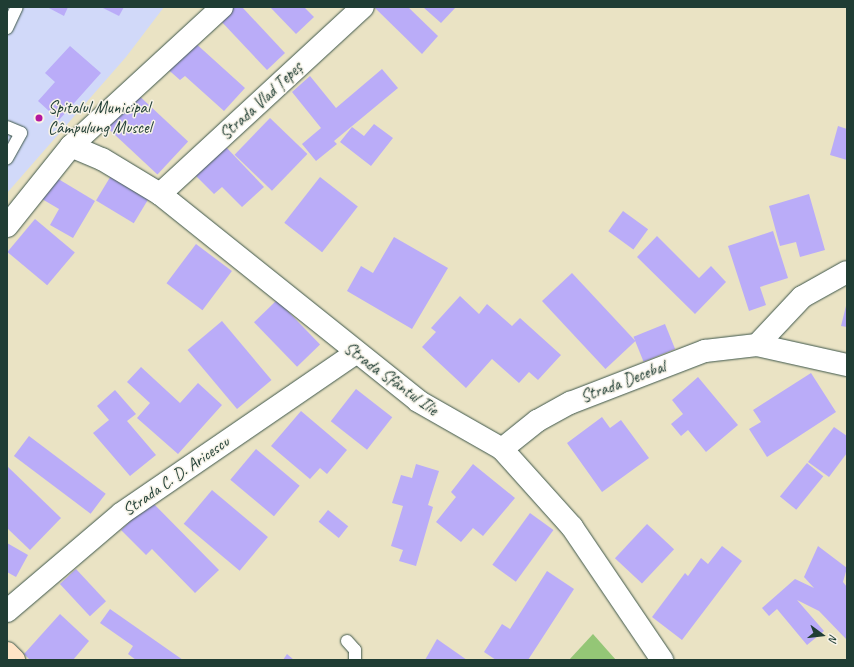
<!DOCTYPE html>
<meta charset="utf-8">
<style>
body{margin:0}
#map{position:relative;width:854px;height:667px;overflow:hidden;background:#eae3c4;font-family:Caveat,sans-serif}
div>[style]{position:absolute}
.built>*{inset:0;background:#d1d9f9}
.green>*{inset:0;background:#94c676}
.building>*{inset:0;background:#baacf8;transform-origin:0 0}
.roads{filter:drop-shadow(0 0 1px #3d564a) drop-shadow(0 0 1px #3d564a)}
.service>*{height:12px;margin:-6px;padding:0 6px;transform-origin:6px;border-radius:6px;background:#fff}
.minor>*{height:22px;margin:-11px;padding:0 11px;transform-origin:11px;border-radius:11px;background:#fff}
.secondary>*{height:22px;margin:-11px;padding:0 11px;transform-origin:11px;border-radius:11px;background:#ffe4c6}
.dots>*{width:11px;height:11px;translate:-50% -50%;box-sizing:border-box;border:2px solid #f7f3e8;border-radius:50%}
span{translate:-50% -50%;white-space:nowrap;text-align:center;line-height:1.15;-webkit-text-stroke:3px #f7f3e8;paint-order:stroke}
.street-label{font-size:17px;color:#1f3d34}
.poi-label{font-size:17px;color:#1f3d34}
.left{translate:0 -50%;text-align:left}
.frame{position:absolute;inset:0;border:8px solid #1f3d34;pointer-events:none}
.north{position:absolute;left:802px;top:615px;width:40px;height:40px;-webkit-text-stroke:3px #f7f3e8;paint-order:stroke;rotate:105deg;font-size:11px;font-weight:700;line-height:16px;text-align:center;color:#1f3d34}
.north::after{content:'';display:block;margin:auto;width:14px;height:18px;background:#1f3d34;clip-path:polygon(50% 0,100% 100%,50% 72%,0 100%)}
</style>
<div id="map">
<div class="built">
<i style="clip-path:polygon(7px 7px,164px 7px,126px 57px,7px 193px)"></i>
</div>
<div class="green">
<i style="clip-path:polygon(593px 634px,616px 660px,569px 660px)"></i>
</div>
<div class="building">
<i style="clip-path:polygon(47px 7px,68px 7px,64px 16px)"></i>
<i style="clip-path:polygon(101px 7px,124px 7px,119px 16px)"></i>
<i style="clip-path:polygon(232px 7px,242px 7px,285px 53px,267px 70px,219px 19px)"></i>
<i style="clip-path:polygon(270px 7px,304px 7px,314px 17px,296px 34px)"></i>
<i style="clip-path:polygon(374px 7px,408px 7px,438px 36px,422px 54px)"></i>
<i style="clip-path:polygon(423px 7px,456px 7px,441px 23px)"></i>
<i style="clip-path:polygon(193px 41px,245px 88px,224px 111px,185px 76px,180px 80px,164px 66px)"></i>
<i style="clip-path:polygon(70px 46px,101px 73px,59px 120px,38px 101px,55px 82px,45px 73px)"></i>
<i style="clip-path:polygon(382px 69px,398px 88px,334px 141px,337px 144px,316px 161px,302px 144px,321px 128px,292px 92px,310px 76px,336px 108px)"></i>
<i style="left:134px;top:91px;width:74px;height:45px;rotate:43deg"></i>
<i style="left:270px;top:118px;width:52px;height:51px;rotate:44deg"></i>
<i style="clip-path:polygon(374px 124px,393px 138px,371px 166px,340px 142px,352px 127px,364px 136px)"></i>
<i style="clip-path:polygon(838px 126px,847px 129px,847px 160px,830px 155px)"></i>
<i style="clip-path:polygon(224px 145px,264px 187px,242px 207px,222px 187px,214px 194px,194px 174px)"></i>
<i style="left:112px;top:174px;width:44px;height:31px;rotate:31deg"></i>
<i style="clip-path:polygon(55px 177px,95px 201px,73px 238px,50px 225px,59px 209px,42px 199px)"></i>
<i style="left:320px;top:177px;width:48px;height:58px;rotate:38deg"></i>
<i style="clip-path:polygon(809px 194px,825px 250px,800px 257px,796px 242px,780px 246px,769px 206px)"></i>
<i style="left:623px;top:211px;width:31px;height:25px;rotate:36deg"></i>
<i style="left:35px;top:219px;width:52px;height:43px;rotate:40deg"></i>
<i style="clip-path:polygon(773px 231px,788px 278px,760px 287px,766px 305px,749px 311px,728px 246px)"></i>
<i style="clip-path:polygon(657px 236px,699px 278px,711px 266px,726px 282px,695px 314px,637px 257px)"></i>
<i style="clip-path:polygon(394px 237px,448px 268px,412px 329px,347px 291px,361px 266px,373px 273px)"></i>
<i style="left:196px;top:244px;width:45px;height:49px;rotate:37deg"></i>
<i style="left:572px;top:273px;width:93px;height:41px;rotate:47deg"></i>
<i style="clip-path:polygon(460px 296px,479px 314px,487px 304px,512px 326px,520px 318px,561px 355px,538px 380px,529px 372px,519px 383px,492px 359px,466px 388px,422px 347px,436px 332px,431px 328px)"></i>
<i style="left:277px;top:300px;width:62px;height:32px;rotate:46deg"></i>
<i style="clip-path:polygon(846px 306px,847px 306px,847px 327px,841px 326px)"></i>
<i style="left:222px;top:321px;width:77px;height:45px;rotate:50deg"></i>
<i style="left:665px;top:324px;width:27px;height:34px;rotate:68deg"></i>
<i style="clip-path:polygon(141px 367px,180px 403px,198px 383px,222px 405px,178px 454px,137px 418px,150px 403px,127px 382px)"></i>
<i style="clip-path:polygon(811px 373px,836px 412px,767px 457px,749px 429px,761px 422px,753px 410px)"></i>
<i style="clip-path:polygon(698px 377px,738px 425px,706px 452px,688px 430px,681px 436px,671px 424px,683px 414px,672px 400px)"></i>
<i style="left:356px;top:389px;width:46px;height:41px;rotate:38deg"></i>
<i style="clip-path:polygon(115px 390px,136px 414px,127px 421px,156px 455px,130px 476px,93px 433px,109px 420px,97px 406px)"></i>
<i style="clip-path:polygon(301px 411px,347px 450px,327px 474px,320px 468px,310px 479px,271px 446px)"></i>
<i style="clip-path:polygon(602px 417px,610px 428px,621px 420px,649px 458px,602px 492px,567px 443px)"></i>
<i style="clip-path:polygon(834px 427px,847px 436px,847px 453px,829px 477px,808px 462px)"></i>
<i style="left:29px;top:436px;width:96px;height:25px;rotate:37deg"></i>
<i style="left:256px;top:449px;width:57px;height:40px;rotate:40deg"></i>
<i style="left:807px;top:463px;width:21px;height:43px;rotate:39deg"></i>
<i style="clip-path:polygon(416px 464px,439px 471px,428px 505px,433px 507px,416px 566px,399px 561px,403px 550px,391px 546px,403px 506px,392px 503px,401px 475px,412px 478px)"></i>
<i style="clip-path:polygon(473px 464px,515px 498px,483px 536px,473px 528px,461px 542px,436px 522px,456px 497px,451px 492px)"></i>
<i style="clip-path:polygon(7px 466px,61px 518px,30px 550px,7px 528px)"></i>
<i style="left:212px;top:490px;width:73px;height:44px;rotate:40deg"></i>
<i style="clip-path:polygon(151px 501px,219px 570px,195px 593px,152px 549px,146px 555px,121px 530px)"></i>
<i style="left:328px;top:510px;width:26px;height:15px;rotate:39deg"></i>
<i style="left:530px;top:513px;width:29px;height:64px;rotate:36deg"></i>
<i style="left:647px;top:524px;width:37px;height:47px;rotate:43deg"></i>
<i style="clip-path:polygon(7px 543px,28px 555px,16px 577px,7px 572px)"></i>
<i style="clip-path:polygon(722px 546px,742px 561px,682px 640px,652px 617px,685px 573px,688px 576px,701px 558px,708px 564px)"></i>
<i style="clip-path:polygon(818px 546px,847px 568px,843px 582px,847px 587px,847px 640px,819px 611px,797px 600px,824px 631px,807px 645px,777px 609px,769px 616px,762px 608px,795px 579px,814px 588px,804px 577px)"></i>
<i style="left:76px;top:569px;width:44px;height:22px;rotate:47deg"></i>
<i style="clip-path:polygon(547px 571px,574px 589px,528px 660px,496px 660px,484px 652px,502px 624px,510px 629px)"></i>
<i style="clip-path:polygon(110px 609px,183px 660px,136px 660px,128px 654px,133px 646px,100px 623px)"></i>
<i style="clip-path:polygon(60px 614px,89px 641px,73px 660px,30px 660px,24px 654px)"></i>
<i style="clip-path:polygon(437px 639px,467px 660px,425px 660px)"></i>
<i style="clip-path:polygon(287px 654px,294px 660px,283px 660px)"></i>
</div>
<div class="roads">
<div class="service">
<i style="left:7px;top:28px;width:23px;rotate:-65deg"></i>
<i style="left:7px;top:127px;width:15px;rotate:23deg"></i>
<i style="left:21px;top:133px;width:29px;rotate:119deg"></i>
<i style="left:347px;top:641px;width:12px;rotate:48deg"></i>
<i style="left:355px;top:650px;width:10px;rotate:90deg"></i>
</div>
<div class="minor">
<i style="left:71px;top:146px;width:34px;rotate:23deg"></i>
<i style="left:102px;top:159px;width:68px;rotate:31.1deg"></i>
<i style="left:160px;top:194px;width:331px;rotate:38.7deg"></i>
<i style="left:418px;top:401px;width:97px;rotate:29.7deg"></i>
<i style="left:502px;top:449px;width:105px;rotate:48.1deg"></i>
<i style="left:572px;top:527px;width:161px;rotate:55.9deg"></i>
<i style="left:160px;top:194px;width:276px;rotate:-42.7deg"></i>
<i style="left:7px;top:226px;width:102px;rotate:-51.3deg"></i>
<i style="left:71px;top:146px;width:205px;rotate:-42.6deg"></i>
<i style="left:757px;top:345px;width:66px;rotate:-46.8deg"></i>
<i style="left:802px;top:297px;width:51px;rotate:-29.1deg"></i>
<i style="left:502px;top:449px;width:45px;rotate:-38.7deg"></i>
<i style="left:537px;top:421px;width:38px;rotate:-29deg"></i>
<i style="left:570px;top:403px;width:145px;rotate:-21.1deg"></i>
<i style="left:705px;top:351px;width:52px;rotate:-6.6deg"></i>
<i style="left:757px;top:345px;width:92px;rotate:12.5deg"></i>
<i style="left:7px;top:611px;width:151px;rotate:-40.4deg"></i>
<i style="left:122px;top:513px;width:281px;rotate:-34.4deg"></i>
</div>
<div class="secondary">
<i style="left:7px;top:653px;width:10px;rotate:45deg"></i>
</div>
</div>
<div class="dots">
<i style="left:39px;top:118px;background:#b5179e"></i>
</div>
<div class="street-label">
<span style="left:261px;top:101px;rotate:-43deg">Strada Vlad Țepeș</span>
<span style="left:391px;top:379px;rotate:36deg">Strada Sfântul Ilie</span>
<span style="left:623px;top:382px;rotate:-21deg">Strada Decebal</span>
<span style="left:176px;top:476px;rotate:-35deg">Strada C. D. Aricescu</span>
</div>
<div class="poi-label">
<span class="left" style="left:48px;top:118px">Spitalul Municipal<br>Câmpulung Muscel</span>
</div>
<div class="frame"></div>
<div class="north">N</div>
</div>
